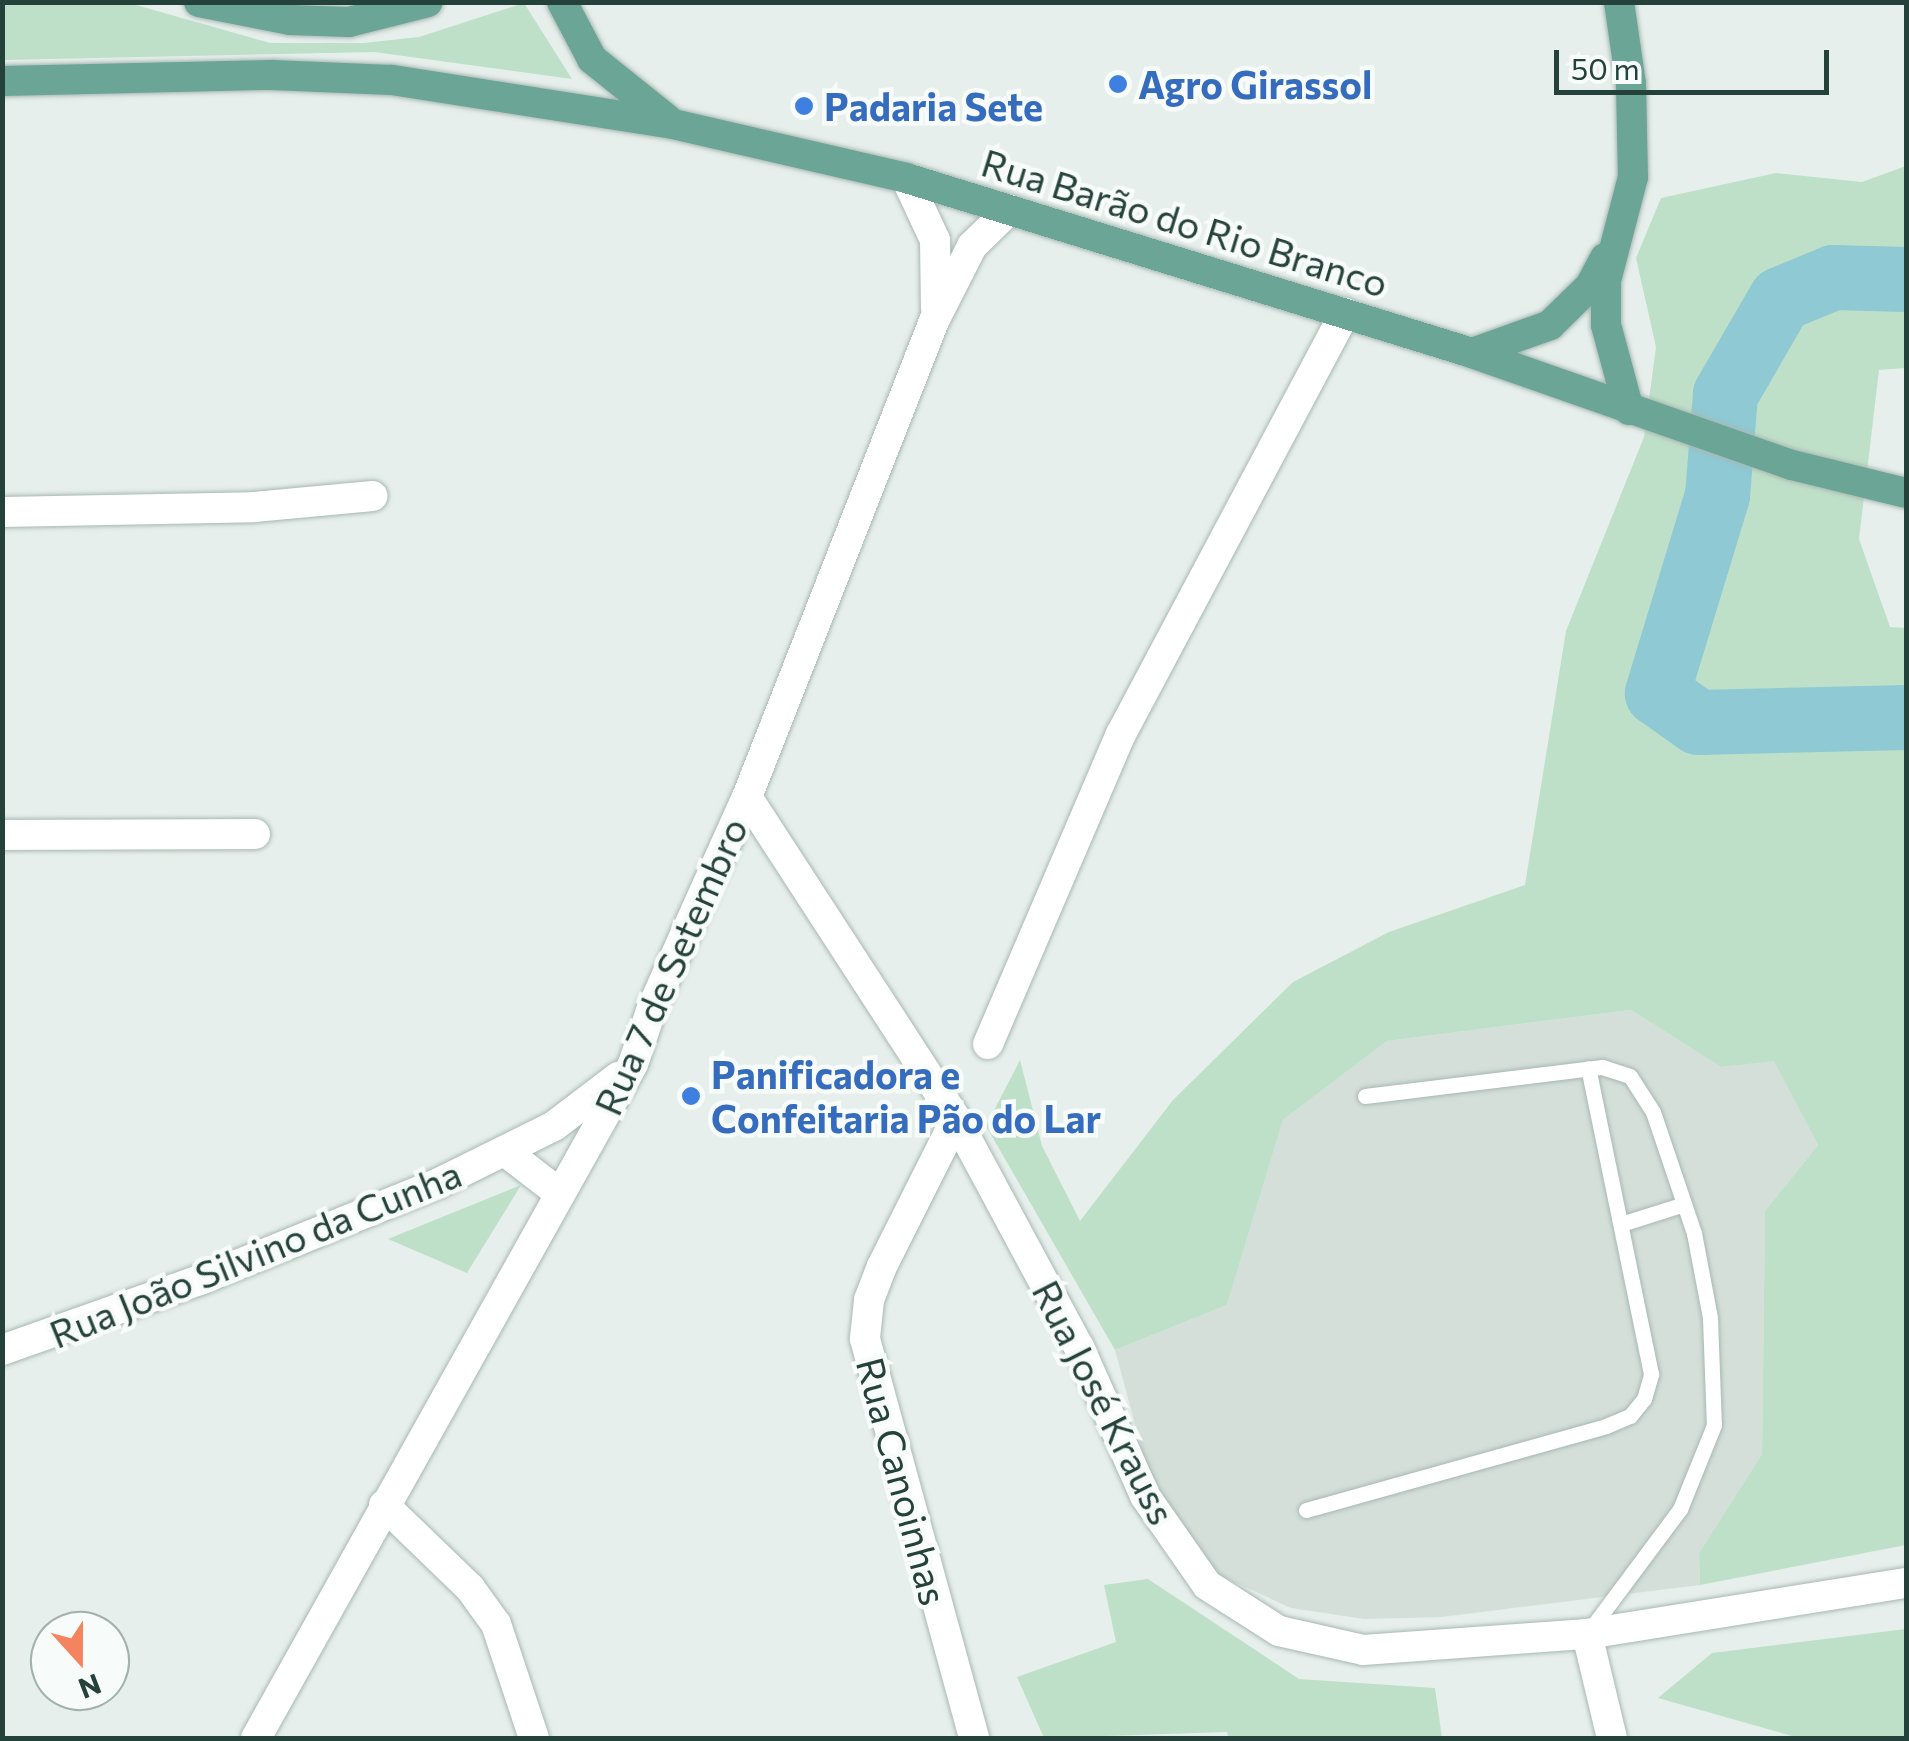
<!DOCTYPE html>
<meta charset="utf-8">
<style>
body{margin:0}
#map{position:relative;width:1909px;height:1741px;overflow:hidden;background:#e6efeb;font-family:Commissioner,sans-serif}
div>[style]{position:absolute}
.built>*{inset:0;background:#d4dfda}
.green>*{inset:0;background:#bfe0c8}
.river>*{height:65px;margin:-32.5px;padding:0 32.5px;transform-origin:32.5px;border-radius:32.5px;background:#8ec9d4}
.roads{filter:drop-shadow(0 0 2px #a8b8b2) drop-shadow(0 0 2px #a8b8b2)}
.lane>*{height:15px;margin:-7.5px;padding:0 7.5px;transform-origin:7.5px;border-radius:7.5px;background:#fff}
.street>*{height:30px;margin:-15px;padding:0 15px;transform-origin:15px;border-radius:15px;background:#fff}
.secondary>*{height:30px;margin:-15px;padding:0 15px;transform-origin:15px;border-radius:15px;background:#fff}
.primary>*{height:30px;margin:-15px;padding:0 15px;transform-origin:15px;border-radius:15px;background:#6aa596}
.dots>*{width:28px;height:28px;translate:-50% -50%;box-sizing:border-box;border:5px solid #f7fbf9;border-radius:50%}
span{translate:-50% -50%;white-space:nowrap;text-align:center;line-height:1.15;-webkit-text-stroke:9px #f7fbf9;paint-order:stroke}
.shop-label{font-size:38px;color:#366cbe;font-weight:700}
.left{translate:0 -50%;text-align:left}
.street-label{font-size:38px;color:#24423a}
.frame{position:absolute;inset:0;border:5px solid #24423a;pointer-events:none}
.north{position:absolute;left:30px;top:1611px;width:100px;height:100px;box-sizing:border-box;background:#f7fbf9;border:2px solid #a3b1ad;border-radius:50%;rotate:159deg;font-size:28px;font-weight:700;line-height:40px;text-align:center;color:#24423a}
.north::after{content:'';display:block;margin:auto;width:35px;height:45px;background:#f4845f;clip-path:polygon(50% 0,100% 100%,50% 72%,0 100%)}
.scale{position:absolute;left:1554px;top:50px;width:275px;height:45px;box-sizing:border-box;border:5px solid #24423a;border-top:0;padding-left:12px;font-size:30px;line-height:35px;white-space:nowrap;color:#24423a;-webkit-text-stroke:8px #f7fbf9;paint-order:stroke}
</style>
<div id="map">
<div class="built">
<i style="clip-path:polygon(1631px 1010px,1721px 1067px,1774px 1060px,1818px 1145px,1765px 1211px,1762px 1454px,1699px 1553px,1700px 1585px,1442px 1617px,1364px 1619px,1291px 1608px,1208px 1570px,1150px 1480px,1115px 1350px,1227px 1305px,1283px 1120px,1387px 1041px)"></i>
</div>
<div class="green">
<i style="clip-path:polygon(3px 2px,129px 3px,270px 43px,363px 43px,419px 37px,524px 3px,572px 79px,374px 52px,3px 60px)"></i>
<i style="clip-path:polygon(1906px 166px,1906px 368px,1879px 370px,1859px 539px,1890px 627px,1906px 628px,1906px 1545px,1700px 1585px,1699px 1553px,1762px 1454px,1765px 1211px,1818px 1145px,1774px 1061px,1721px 1067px,1631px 1010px,1387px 1041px,1283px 1120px,1227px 1305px,1115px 1350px,986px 1126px,1020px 1060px,1042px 1146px,1080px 1221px,1173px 1100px,1293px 982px,1389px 932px,1525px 885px,1566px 631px,1644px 437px,1656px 347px,1636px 258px,1661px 198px,1776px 173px,1862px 182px)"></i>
<i style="clip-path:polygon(521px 1185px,467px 1273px,388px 1239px)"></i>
<i style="clip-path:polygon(1148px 1579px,1299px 1679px,1435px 1688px,1442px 1738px,1229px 1738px,1227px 1732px,1044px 1738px,1017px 1677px,1116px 1642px,1104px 1585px)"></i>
<i style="clip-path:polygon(1906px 1629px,1906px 1738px,1799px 1738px,1658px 1698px,1712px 1653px)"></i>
</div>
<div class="river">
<i style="left:1906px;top:279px;width:73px;rotate:-178.4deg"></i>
<i style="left:1833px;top:277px;width:57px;rotate:157.5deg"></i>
<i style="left:1780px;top:299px;width:110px;rotate:120.1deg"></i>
<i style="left:1725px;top:394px;width:101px;rotate:94.5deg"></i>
<i style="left:1717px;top:495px;width:207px;rotate:106.9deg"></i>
<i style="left:1657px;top:693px;width:50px;rotate:35.3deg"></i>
<i style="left:1698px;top:722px;width:208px;rotate:-1.4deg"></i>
</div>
<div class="roads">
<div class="lane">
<i style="left:1365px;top:1096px;width:239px;rotate:-7deg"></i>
<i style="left:1602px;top:1067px;width:29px;rotate:18deg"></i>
<i style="left:1630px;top:1076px;width:43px;rotate:57.4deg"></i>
<i style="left:1653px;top:1112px;width:128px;rotate:71.3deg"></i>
<i style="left:1694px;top:1233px;width:86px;rotate:79.3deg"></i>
<i style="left:1710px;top:1318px;width:107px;rotate:87.9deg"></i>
<i style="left:1714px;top:1425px;width:91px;rotate:112deg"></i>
<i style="left:1680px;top:1509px;width:152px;rotate:126.7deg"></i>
<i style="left:1621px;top:1224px;width:66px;rotate:-17.6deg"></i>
<i style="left:1306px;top:1510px;width:312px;rotate:-15.6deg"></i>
<i style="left:1606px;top:1426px;width:26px;rotate:-23deg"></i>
<i style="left:1630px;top:1416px;width:22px;rotate:-51deg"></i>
<i style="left:1644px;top:1399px;width:26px;rotate:-74deg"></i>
<i style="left:1651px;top:1374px;width:312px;rotate:-101.6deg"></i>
</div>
<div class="street">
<i style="left:2px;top:512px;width:252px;rotate:-1.1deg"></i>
<i style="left:254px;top:507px;width:119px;rotate:-5.3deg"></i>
<i style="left:747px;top:797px;width:384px;rotate:57deg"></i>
<i style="left:956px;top:1119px;width:259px;rotate:61.7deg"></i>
<i style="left:1079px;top:1347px;width:163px;rotate:66.1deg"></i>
<i style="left:1145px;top:1496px;width:108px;rotate:55.1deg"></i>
<i style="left:1207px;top:1585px;width:85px;rotate:32.6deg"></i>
<i style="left:1279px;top:1631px;width:86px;rotate:12.7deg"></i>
<i style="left:1363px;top:1650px;width:225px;rotate:-4.1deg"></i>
<i style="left:1587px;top:1634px;width:323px;rotate:-9.1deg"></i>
<i style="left:2px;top:835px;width:253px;rotate:-0.2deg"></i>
<i style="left:988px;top:1044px;width:337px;rotate:-66.8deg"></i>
<i style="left:1121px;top:734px;width:477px;rotate:-62deg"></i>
<i style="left:956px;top:1119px;width:165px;rotate:116.7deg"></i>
<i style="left:882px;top:1266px;width:36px;rotate:111deg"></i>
<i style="left:869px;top:1300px;width:39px;rotate:96deg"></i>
<i style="left:865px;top:1339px;width:414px;rotate:74.7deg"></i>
<i style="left:384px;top:1505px;width:120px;rotate:44deg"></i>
<i style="left:470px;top:1588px;width:44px;rotate:54.2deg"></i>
<i style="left:496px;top:1624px;width:120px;rotate:71.6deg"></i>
<i style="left:1587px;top:1634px;width:107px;rotate:76.5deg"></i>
</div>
<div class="secondary">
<i style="left:906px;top:178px;width:68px;rotate:64.9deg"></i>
<i style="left:935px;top:240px;width:68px;rotate:89.2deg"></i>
<i style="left:506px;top:1152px;width:67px;rotate:37.7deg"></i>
<i style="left:2px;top:1350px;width:210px;rotate:-19.5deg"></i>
<i style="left:200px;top:1280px;width:258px;rotate:-22.1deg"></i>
<i style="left:439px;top:1183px;width:128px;rotate:-26.4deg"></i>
<i style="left:554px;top:1126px;width:81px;rotate:-37.4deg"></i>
<i style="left:256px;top:1738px;width:772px;rotate:-60.78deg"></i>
<i style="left:633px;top:1064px;width:59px;rotate:-71.3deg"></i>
<i style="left:652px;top:1008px;width:231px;rotate:-65.8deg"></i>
<i style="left:747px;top:797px;width:511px;rotate:-68.55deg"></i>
<i style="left:934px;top:321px;width:84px;rotate:-63.1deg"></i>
<i style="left:972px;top:246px;width:52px;rotate:-44.2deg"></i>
</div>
<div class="primary">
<i style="left:199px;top:2px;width:93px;rotate:11.2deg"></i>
<i style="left:290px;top:20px;width:59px;rotate:1.9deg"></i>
<i style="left:349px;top:22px;width:81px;rotate:-14.2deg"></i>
<i style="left:562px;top:2px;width:64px;rotate:62.2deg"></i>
<i style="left:592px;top:59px;width:96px;rotate:38.7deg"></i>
<i style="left:1619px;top:2px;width:83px;rotate:81.7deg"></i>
<i style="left:1631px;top:84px;width:93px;rotate:88.8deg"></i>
<i style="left:1633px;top:177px;width:107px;rotate:104.6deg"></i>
<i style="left:1606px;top:281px;width:44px;rotate:90deg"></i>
<i style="left:1606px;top:325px;width:88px;rotate:74.9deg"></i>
<i style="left:2px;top:81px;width:270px;rotate:-1.3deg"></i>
<i style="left:272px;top:75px;width:120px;rotate:2.4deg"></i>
<i style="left:392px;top:80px;width:284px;rotate:8.9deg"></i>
<i style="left:673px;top:124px;width:239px;rotate:13deg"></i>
<i style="left:906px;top:178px;width:592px;rotate:17.18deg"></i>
<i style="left:1472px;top:353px;width:339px;rotate:19.3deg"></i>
<i style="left:1792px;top:465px;width:117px;rotate:13.8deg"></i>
<i style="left:1472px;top:353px;width:83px;rotate:-19.7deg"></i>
<i style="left:1550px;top:325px;width:56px;rotate:-44.3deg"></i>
<i style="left:1590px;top:286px;width:32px;rotate:-62deg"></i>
</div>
</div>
<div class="dots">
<i style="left:1118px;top:84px;background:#3f7fe0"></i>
<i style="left:804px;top:106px;background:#3f7fe0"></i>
<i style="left:691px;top:1096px;background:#3f7fe0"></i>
</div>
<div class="shop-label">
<span class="left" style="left:1138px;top:84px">Agro Girassol</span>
<span class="left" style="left:824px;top:106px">Padaria Sete</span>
<span class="left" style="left:711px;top:1096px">Panificadora e<br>Confeitaria Pão do Lar</span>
</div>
<div class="street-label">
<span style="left:1185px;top:222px;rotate:17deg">Rua Barão do Rio Branco</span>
<span style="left:670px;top:966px;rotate:-66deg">Rua 7 de Setembro</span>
<span style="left:255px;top:1253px;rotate:-22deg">Rua João Silvino da Cunha</span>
<span style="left:1105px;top:1402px;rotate:63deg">Rua José Krauss</span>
<span style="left:903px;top:1481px;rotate:75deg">Rua Canoinhas</span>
</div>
<div class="frame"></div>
<div class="north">N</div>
<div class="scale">50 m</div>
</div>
